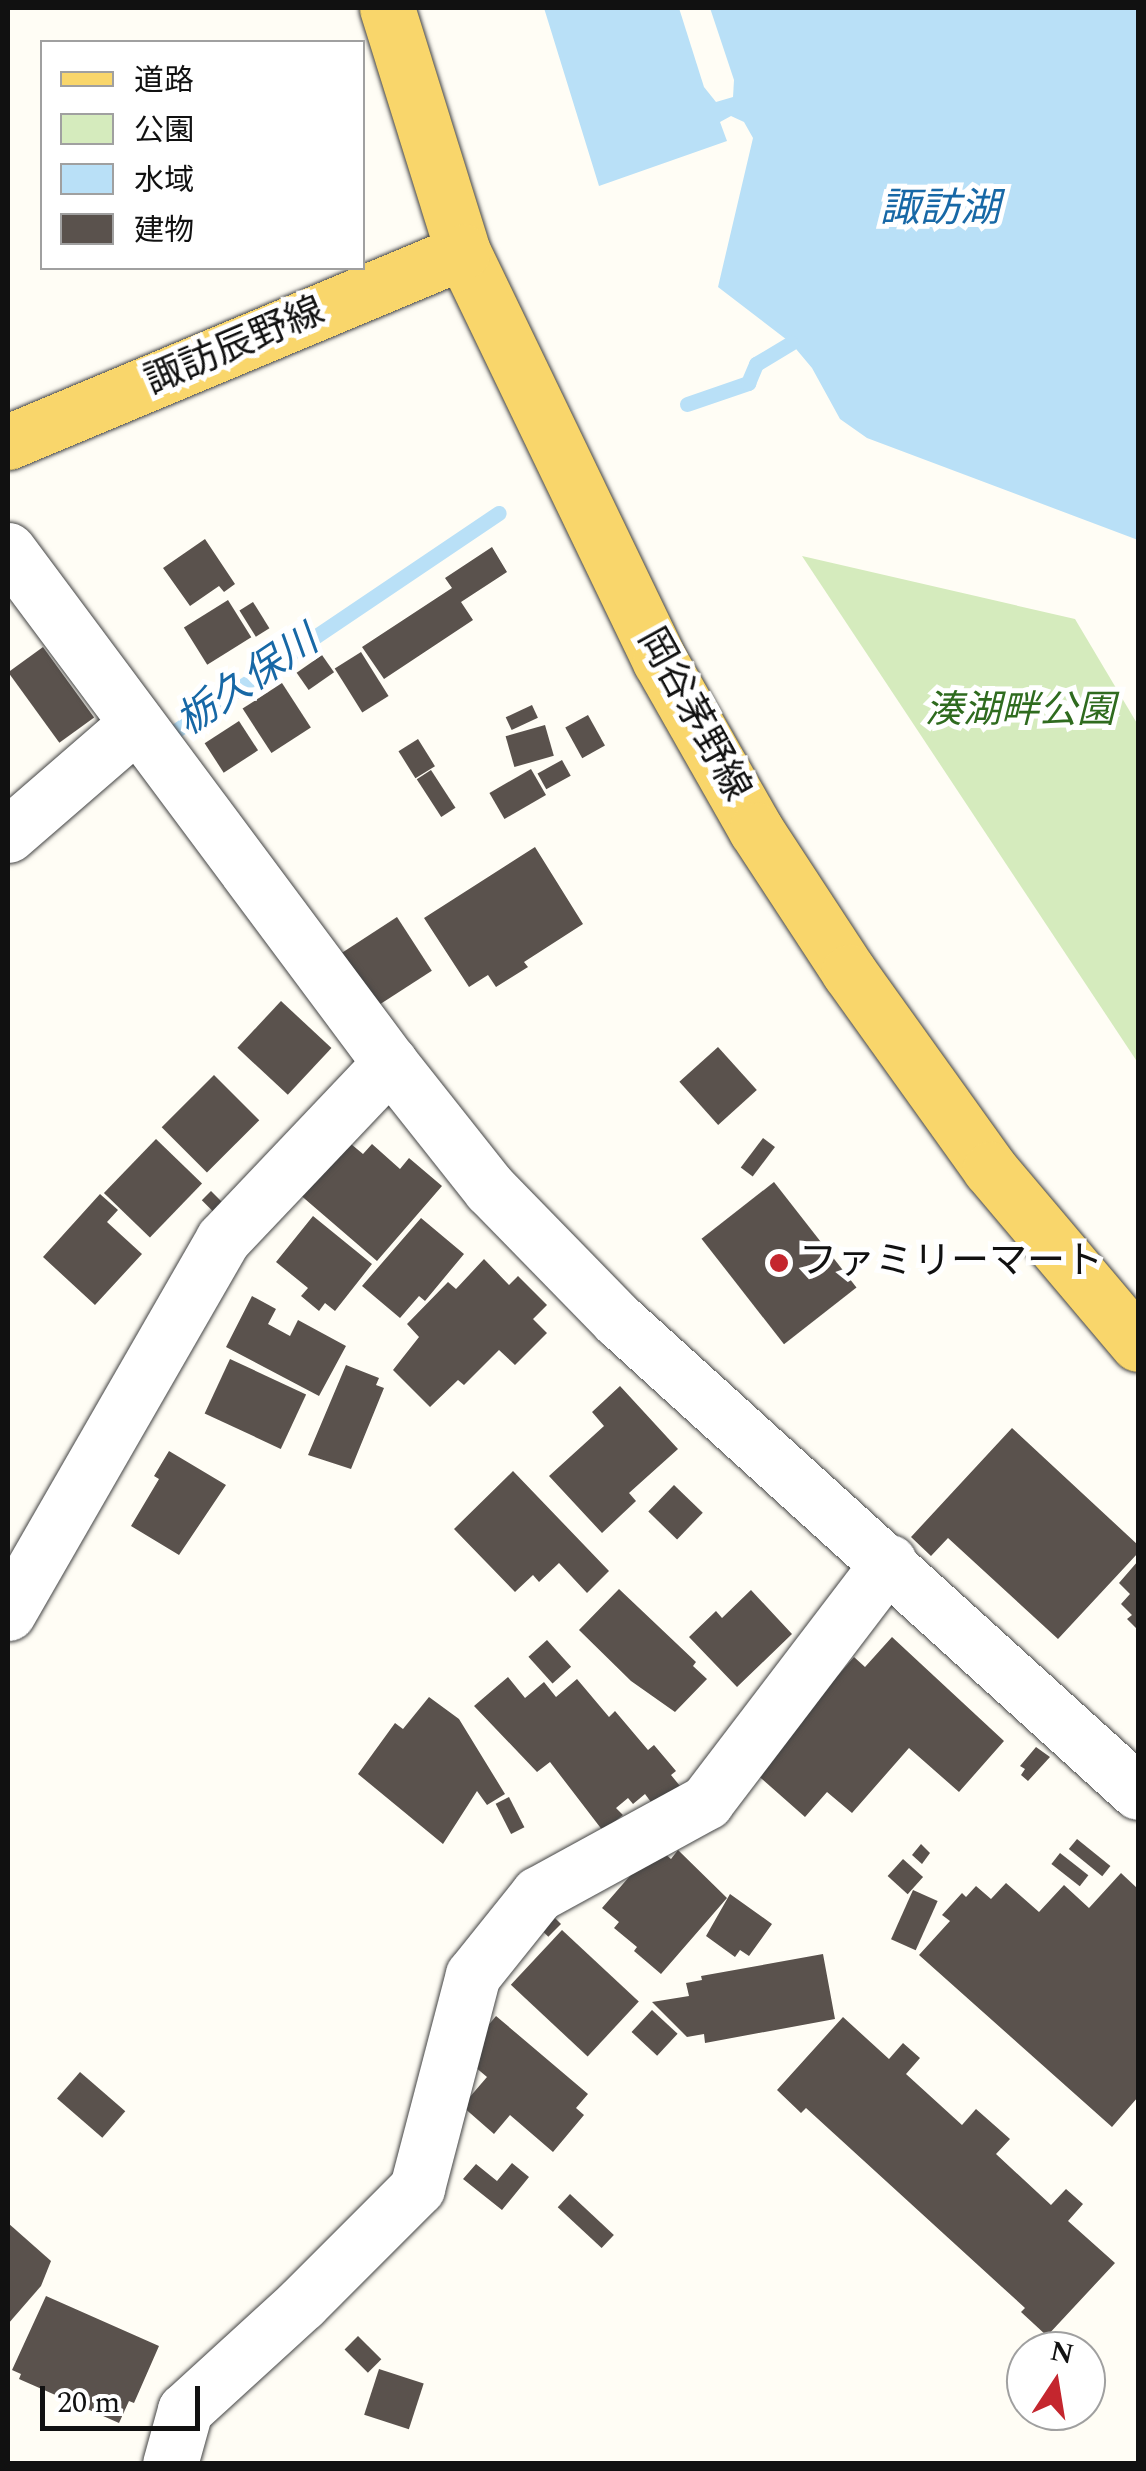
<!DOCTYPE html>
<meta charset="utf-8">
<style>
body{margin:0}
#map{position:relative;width:1146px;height:2471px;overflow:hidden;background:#fffdf5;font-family:Spectral,"Noto Sans JP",serif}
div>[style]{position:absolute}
.green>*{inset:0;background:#d5ebbd}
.water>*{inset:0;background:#b9e0f7}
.pier>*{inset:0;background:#fffdf5}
.stream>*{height:15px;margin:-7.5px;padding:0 7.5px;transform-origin:7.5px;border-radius:7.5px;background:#b9e0f7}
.building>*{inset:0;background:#5a524d;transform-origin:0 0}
.roads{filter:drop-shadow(0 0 2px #444) drop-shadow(0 0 2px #444)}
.minor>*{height:55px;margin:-27.5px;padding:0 27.5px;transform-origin:27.5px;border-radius:27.5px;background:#fff}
.major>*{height:55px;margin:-27.5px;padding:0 27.5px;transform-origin:27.5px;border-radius:27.5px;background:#f9d66b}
.dots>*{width:28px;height:28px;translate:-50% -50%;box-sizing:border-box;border:5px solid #fff;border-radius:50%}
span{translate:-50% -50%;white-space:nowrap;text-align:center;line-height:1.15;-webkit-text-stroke:10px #fff;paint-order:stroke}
.street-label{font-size:38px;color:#111}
.park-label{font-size:38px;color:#2f6b1f;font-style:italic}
.poi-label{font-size:38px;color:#111}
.left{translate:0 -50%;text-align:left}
.water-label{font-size:40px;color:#1768a6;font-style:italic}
.frame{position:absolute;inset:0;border:10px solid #111;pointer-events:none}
.legend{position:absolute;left:40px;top:40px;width:325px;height:230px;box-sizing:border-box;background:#fff;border:2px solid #a0a0a0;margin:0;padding:12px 18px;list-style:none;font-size:30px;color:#111}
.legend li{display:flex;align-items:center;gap:20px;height:50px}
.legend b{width:50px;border:2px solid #a0a0a0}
.north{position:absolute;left:1006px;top:2331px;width:100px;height:100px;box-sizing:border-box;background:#fff;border:2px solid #a0a0a0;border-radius:50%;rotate:12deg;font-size:28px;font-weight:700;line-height:40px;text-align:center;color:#111}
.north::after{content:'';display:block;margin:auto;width:35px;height:45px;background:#c4262e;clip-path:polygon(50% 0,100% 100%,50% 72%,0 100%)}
.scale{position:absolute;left:40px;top:2386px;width:160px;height:45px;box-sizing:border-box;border:5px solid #111;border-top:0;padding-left:12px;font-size:30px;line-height:35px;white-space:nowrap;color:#111;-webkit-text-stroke:8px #fff;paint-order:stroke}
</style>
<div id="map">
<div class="green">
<i style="clip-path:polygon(802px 556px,1075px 619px,1138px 725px,1138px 1063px)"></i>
</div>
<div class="water">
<i style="clip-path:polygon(544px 8px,1138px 8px,1138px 540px,867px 438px,840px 419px,812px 368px,791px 343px,718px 287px,753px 138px,744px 122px,731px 116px,720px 122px,727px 141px,599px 186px)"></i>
</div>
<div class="pier">
<i style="clip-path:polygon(679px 8px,710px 8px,734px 80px,733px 97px,716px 102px,704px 87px)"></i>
</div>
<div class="stream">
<i style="left:687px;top:404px;width:65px;rotate:-19deg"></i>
<i style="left:748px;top:383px;width:21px;rotate:-67deg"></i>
<i style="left:756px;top:364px;width:41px;rotate:-31deg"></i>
<i style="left:162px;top:740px;width:406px;rotate:-34deg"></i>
</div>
<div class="building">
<i style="clip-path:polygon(205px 539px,235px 584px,224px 592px,219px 586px,190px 606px,163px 568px)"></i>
<i style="clip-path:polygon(492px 547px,507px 572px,461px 602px,473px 620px,384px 679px,362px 647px,452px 588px,445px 578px)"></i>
<i style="left:228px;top:600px;width:44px;height:52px;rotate:58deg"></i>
<i style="left:253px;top:602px;width:31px;height:16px;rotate:58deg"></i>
<i style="left:43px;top:647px;width:87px;height:43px;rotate:54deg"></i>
<i style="left:361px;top:652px;width:52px;height:31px;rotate:58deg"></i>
<i style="left:322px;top:655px;width:21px;height:31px;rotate:55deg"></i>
<i style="left:282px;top:683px;width:53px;height:47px;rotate:57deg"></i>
<i style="left:532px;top:705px;width:14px;height:29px;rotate:65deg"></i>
<i style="left:588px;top:715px;width:35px;height:26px;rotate:61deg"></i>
<i style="left:239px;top:721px;width:35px;height:41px;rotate:57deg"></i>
<i style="left:545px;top:725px;width:32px;height:41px;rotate:74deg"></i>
<i style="left:418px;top:739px;width:32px;height:23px;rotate:58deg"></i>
<i style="left:562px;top:760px;width:18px;height:28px;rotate:61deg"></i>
<i style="left:531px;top:769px;width:30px;height:48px;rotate:60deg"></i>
<i style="left:431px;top:770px;width:45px;height:17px;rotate:57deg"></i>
<i style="clip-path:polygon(535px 847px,583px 924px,524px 962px,528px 967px,496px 987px,488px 975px,469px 987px,424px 918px)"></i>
<i style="left:397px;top:917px;width:64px;height:66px;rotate:57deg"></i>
<i style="left:281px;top:1001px;width:69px;height:64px;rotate:43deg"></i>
<i style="left:718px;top:1047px;width:58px;height:52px;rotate:48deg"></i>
<i style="left:214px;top:1075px;width:64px;height:74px;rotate:45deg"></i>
<i style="left:763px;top:1138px;width:15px;height:37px;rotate:37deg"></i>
<i style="left:156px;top:1139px;width:64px;height:75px;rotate:44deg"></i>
<i style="clip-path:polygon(345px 1139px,363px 1154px,372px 1144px,400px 1169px,409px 1158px,442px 1186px,377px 1261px,298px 1193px)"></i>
<i style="left:774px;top:1182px;width:134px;height:92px;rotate:52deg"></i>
<i style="left:211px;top:1191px;width:17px;height:13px;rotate:45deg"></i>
<i style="clip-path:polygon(100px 1194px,118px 1210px,107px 1222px,142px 1254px,95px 1305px,43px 1257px)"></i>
<i style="clip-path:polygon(313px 1216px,372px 1264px,335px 1311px,325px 1303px,319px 1311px,301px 1296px,308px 1288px,276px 1262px)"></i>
<i style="clip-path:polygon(421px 1218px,464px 1254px,425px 1301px,419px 1296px,400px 1318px,362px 1286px)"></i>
<i style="clip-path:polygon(484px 1259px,509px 1285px,518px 1276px,547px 1305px,533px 1319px,547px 1333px,515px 1365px,499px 1350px,464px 1385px,458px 1380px,430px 1407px,393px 1370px,419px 1337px,407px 1324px,448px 1282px,456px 1289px)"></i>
<i style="clip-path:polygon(252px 1296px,276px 1309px,268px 1324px,290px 1336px,298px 1320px,346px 1346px,319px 1396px,226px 1347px)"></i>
<i style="left:230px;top:1359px;width:84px;height:60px;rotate:25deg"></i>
<i style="clip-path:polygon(346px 1365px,379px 1378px,376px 1385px,384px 1388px,351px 1469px,308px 1455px)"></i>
<i style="clip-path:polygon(620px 1386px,678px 1449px,629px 1493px,636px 1501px,602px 1533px,549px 1476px,604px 1426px,592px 1412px)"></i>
<i style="clip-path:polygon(1012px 1428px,1138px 1545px,1138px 1553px,1058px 1639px,948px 1538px,931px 1556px,911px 1537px)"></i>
<i style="clip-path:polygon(169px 1451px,226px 1485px,179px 1555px,131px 1526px,159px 1479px,154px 1476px)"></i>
<i style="clip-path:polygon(513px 1471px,609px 1571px,587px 1593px,559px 1563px,539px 1582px,533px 1575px,515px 1592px,454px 1529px)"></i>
<i style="left:674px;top:1485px;width:40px;height:37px;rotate:44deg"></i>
<i style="clip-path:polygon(1138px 1561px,1138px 1630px,1127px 1619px,1132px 1615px,1121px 1604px,1130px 1594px,1119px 1583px)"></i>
<i style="clip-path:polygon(619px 1589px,696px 1662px,693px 1666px,707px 1679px,675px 1712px,631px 1681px,579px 1630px)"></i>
<i style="clip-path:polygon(751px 1590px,792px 1634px,737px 1687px,689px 1637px,716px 1611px,722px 1618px)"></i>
<i style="clip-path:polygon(892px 1637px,1004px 1741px,959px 1792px,909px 1748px,852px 1813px,827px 1792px,805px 1817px,754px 1772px,854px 1657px,865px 1667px)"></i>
<i style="left:547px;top:1640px;width:36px;height:25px;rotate:48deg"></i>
<i style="clip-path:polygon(508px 1677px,525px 1698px,544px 1682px,556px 1697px,577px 1679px,609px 1717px,615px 1711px,648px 1750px,654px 1745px,676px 1771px,671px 1775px,680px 1786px,654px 1806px,645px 1794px,633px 1804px,628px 1798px,616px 1808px,623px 1815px,603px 1831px,550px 1762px,537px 1772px,474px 1706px)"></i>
<i style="clip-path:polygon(429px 1697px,459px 1719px,505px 1794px,487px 1805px,477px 1791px,443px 1844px,358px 1774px,395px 1723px,403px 1729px)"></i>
<i style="clip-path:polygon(1036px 1747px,1050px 1757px,1028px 1781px,1021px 1775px,1025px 1769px,1020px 1766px)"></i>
<i style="left:509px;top:1797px;width:34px;height:15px;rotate:63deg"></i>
<i style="left:1077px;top:1839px;width:43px;height:13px;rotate:39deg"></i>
<i style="clip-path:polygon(921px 1844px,930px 1853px,922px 1864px,912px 1855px)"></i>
<i style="clip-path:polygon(656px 1846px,671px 1859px,678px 1850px,727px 1898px,661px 1974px,634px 1951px,637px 1947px,614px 1928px,619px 1922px,602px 1908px)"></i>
<i style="left:1060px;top:1853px;width:36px;height:14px;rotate:38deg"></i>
<i style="left:903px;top:1859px;width:27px;height:23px;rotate:42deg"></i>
<i style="clip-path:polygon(1121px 1873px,1138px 1889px,1138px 2097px,1112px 2127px,919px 1955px,950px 1921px,942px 1915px,962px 1893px,966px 1897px,976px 1886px,991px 1899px,1006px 1883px,1039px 1912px,1064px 1885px,1089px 1908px)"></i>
<i style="left:913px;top:1890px;width:27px;height:54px;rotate:24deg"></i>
<i style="clip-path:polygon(730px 1894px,772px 1924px,749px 1956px,740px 1950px,735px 1957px,706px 1936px)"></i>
<i style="left:549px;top:1912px;width:17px;height:18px;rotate:45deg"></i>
<i style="left:562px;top:1930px;width:105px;height:75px;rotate:43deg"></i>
<i style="clip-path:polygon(823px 1954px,835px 2019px,705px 2043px,704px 2034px,687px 2037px,652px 2002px,689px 1996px,686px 1983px,702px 1980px,701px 1976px)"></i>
<i style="left:652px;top:2010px;width:35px;height:30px;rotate:43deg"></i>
<i style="clip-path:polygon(496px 2016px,588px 2094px,576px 2108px,584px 2115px,553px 2152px,510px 2115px,494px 2134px,462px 2106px,487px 2077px,468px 2061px,472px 2045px)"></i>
<i style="clip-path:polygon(843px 2017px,889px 2059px,903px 2043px,920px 2058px,906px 2074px,962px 2125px,976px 2109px,1010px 2139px,996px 2154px,1051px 2205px,1066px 2189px,1083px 2204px,1068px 2221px,1115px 2263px,1047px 2336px,1021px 2312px,1025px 2308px,806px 2108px,801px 2113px,777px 2090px)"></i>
<i style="left:80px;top:2072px;width:60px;height:35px;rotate:41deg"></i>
<i style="clip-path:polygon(512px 2163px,529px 2177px,502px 2210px,463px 2179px,476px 2164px,497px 2181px)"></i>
<i style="left:570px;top:2194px;width:60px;height:18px;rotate:43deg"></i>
<i style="clip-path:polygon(8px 2223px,51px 2261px,41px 2286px,8px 2324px)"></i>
<i style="clip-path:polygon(46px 2296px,159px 2346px,134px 2403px,129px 2401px,119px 2423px,19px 2379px,21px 2374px,12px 2370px)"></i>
<i style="left:358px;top:2336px;width:33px;height:19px;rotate:45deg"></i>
<i style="left:379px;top:2369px;width:47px;height:48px;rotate:18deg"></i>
</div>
<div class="roads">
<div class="minor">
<i style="left:8px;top:550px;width:640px;rotate:53.33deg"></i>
<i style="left:390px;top:1063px;width:161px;rotate:51.6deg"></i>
<i style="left:490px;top:1189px;width:183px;rotate:45.7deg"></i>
<i style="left:618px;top:1320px;width:702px;rotate:42.23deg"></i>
<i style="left:8px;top:835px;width:169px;rotate:-40.9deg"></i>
<i style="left:8px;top:1613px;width:431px;rotate:-60.1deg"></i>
<i style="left:223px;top:1239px;width:243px;rotate:-46.5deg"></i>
<i style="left:170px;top:2464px;width:56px;rotate:-74.5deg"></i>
<i style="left:185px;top:2410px;width:159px;rotate:-42.4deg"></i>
<i style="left:302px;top:2303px;width:163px;rotate:-45deg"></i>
<i style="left:417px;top:2188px;width:220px;rotate:-75.3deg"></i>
<i style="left:473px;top:1975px;width:104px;rotate:-51.3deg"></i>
<i style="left:538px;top:1894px;width:192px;rotate:-28.7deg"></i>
<i style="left:706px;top:1802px;width:302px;rotate:-52.7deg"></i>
</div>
<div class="major">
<i style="left:387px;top:8px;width:256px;rotate:72.7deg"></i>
<i style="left:463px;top:252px;width:454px;rotate:64.3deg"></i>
<i style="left:660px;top:661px;width:194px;rotate:60.4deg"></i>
<i style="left:756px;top:830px;width:170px;rotate:56.8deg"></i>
<i style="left:849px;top:972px;width:242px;rotate:54.4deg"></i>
<i style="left:990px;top:1169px;width:229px;rotate:49.8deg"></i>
<i style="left:8px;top:442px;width:493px;rotate:-22.7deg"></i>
</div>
</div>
<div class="dots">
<i style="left:779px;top:1263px;background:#c4262e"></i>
</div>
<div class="street-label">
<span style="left:235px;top:347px;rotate:-23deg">諏訪辰野線</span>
<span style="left:693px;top:715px;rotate:61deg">岡谷茅野線</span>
</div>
<div class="park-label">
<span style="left:1020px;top:712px">湊湖畔公園</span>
</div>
<div class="poi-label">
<span class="left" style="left:799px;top:1263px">ファミリーマート</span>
</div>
<div class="water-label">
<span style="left:940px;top:210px">諏訪湖</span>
<span style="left:248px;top:682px;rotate:-34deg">栃久保川</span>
</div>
<div class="frame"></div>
<ul class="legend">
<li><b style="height:12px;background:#f9d66b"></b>道路</li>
<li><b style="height:28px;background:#d5ebbd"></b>公園</li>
<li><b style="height:28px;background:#b9e0f7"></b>水域</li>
<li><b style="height:28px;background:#5a524d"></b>建物</li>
</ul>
<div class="north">N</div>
<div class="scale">20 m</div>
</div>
